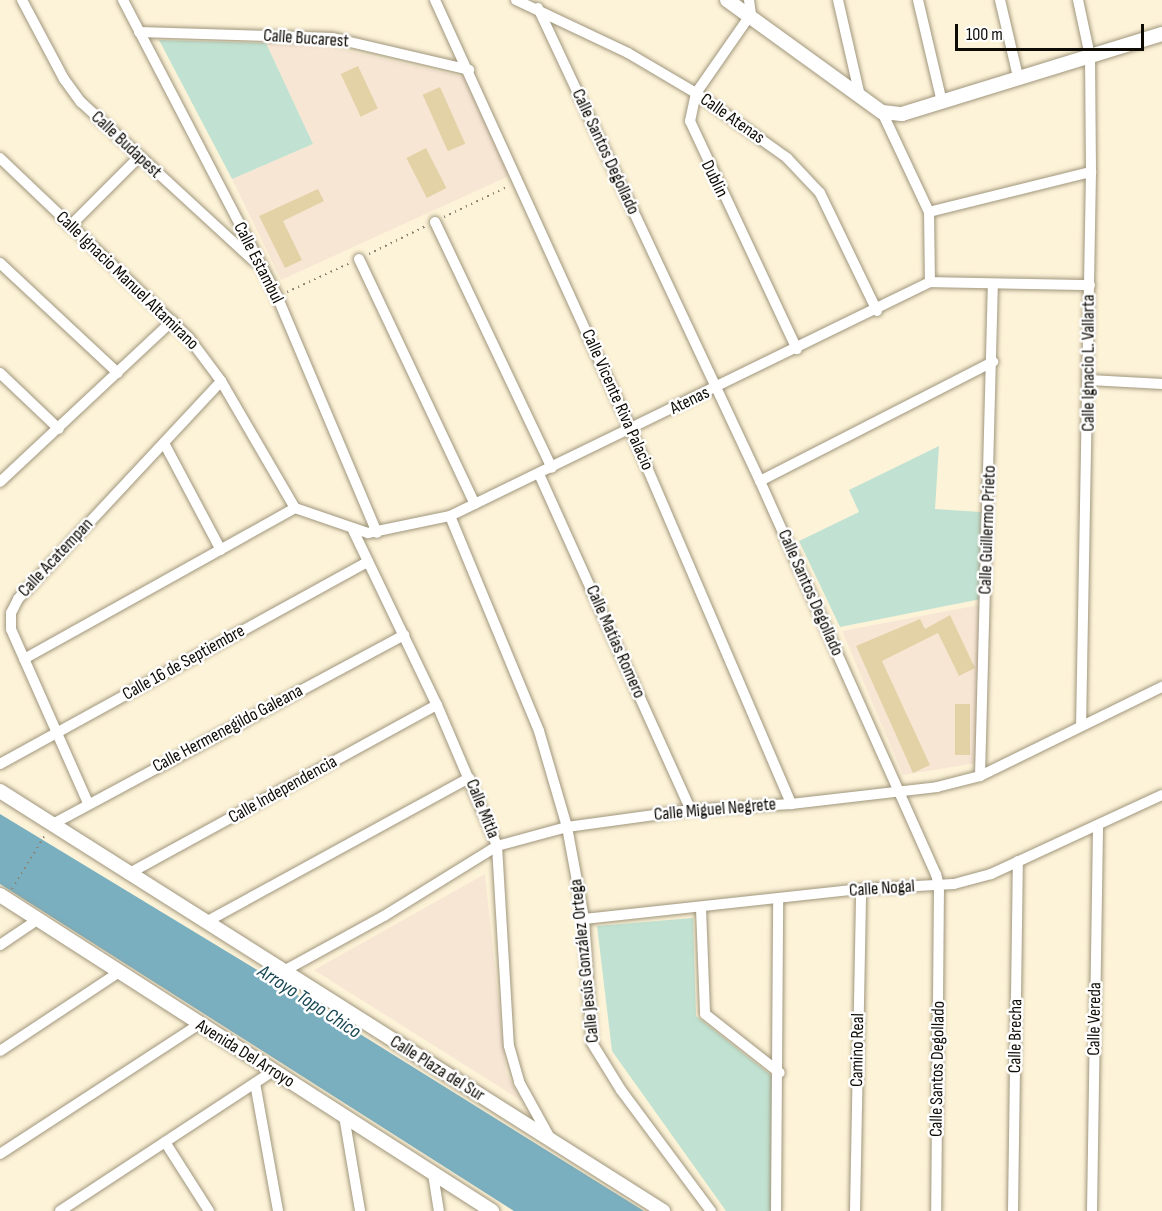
<!DOCTYPE html>
<meta charset="utf-8">
<style>
body{margin:0}
#map{position:relative;width:1162px;height:1211px;overflow:hidden;background:#fdf3d8;font-family:"Sofia Sans Condensed",sans-serif}
div>[style]{position:absolute}
.education>*{inset:0;background:#f8e6d5}
.green>*{inset:0;background:#c1e2d2}
.water>*{inset:0;background:#7aafc0}
.building>*{inset:0;background:#e3d2a6;transform-origin:0 0}
.path>*{height:2px;margin-top:-1px;transform-origin:0;background:repeating-linear-gradient(90deg,#8b8473 0 1.5px,transparent 0 6px)}
.roads{filter:drop-shadow(0 0 2px #a0967d) drop-shadow(0 0 2px #a0967d)}
.minor>*{height:10px;margin:-5px;padding:0 5px;transform-origin:5px;border-radius:5px;background:#fff}
.tertiary>*{height:14px;margin:-7px;padding:0 7px;transform-origin:7px;border-radius:7px;background:#fff}
span{translate:-50% -50%;white-space:nowrap;text-align:center;line-height:1.15;-webkit-text-stroke:5px #fff;paint-order:stroke}
.street-label{font-size:18px;color:#0e0b04}
.water-label{font-size:20px;color:#1a4855;font-style:italic}
.scale{position:absolute;left:955px;top:24px;width:189px;height:27px;box-sizing:border-box;border:3px solid #0e0b04;border-top:0;padding-left:8px;font-size:18px;line-height:21px;white-space:nowrap;color:#0e0b04;-webkit-text-stroke:4px #fff;paint-order:stroke}
</style>
<div id="map">
<div class="education">
<i style="clip-path:polygon(266px 43px,334px 48px,464px 77px,509px 176px,281px 280px,232px 179px,313px 144px)"></i>
<i style="clip-path:polygon(979px 605px,977px 763px,903px 775px,842px 631px)"></i>
<i style="clip-path:polygon(485px 874px,506px 1073px,522px 1101px,314px 970px)"></i>
</div>
<div class="green">
<i style="clip-path:polygon(159px 40px,266px 43px,313px 144px,232px 179px)"></i>
<i style="clip-path:polygon(939px 446px,935px 509px,981px 512px,981px 599px,840px 627px,799px 541px,859px 512px,849px 490px)"></i>
<i style="clip-path:polygon(693px 918px,696px 1016px,777px 1080px,771px 1211px,726px 1211px,612px 1051px,597px 926px)"></i>
</div>
<div class="water">
<i style="clip-path:polygon(0 814px,267px 976px,644px 1211px,514px 1211px,0 884px)"></i>
</div>
<div class="building">
<i style="left:358px;top:66px;width:47px;height:19px;rotate:65deg"></i>
<i style="left:440px;top:87px;width:62px;height:19px;rotate:66deg"></i>
<i style="left:426px;top:148px;width:45px;height:22px;rotate:63deg"></i>
<i style="clip-path:polygon(318px 189px,324px 201px,283px 221px,302px 260px,285px 268px,259px 216px)"></i>
<i style="clip-path:polygon(950px 615px,975px 668px,959px 676px,938px 633px,882px 661px,930px 765px,913px 773px,856px 646px,920px 619px,925px 629px)"></i>
<i style="left:970px;top:704px;width:51px;height:15px;rotate:90deg"></i>
</div>
<div class="path">
<i style="left:444px;top:217px;width:70px;rotate:-25.5deg"></i>
<i style="left:369px;top:254px;width:64px;rotate:-26.2deg"></i>
<i style="left:287px;top:292px;width:69px;rotate:-24.7deg"></i>
<i style="left:12px;top:889px;width:63px;rotate:-58.6deg"></i>
</div>
<div class="roads">
<div class="minor">
<i style="left:22px;top:0;width:89px;rotate:62deg"></i>
<i style="left:64px;top:79px;width:29px;rotate:54deg"></i>
<i style="left:81px;top:102px;width:235px;rotate:42.6deg"></i>
<i style="left:123px;top:0;width:334px;rotate:62.5deg"></i>
<i style="left:277px;top:296px;width:257px;rotate:67.1deg"></i>
<i style="left:435px;top:0;width:473px;rotate:65.5deg"></i>
<i style="left:631px;top:430px;width:407px;rotate:66.8deg"></i>
<i style="left:516px;top:0;width:124px;rotate:25.3deg"></i>
<i style="left:628px;top:53px;width:79px;rotate:30.5deg"></i>
<i style="left:696px;top:93px;width:112px;rotate:35.5deg"></i>
<i style="left:787px;top:158px;width:48px;rotate:46.7deg"></i>
<i style="left:820px;top:193px;width:131px;rotate:64.2deg"></i>
<i style="left:749px;top:0;width:14px;rotate:82deg"></i>
<i style="left:751px;top:14px;width:96px;rotate:124.8deg"></i>
<i style="left:696px;top:93px;width:29px;rotate:102deg"></i>
<i style="left:690px;top:121px;width:252px;rotate:64.9deg"></i>
<i style="left:838px;top:0;width:98px;rotate:77.1deg"></i>
<i style="left:918px;top:0;width:105px;rotate:76.8deg"></i>
<i style="left:1000px;top:0;width:79px;rotate:76.8deg"></i>
<i style="left:1078px;top:0;width:57px;rotate:77.9deg"></i>
<i style="left:1090px;top:56px;width:116px;rotate:89.5deg"></i>
<i style="left:1091px;top:172px;width:554px;rotate:91.03deg"></i>
<i style="left:538px;top:8px;width:523px;rotate:64.86deg"></i>
<i style="left:760px;top:481px;width:431px;rotate:65.9deg"></i>
<i style="left:936px;top:874px;width:12px;rotate:76deg"></i>
<i style="left:939px;top:886px;width:325px;rotate:90.5deg"></i>
<i style="left:139px;top:32px;width:194px;rotate:1.8deg"></i>
<i style="left:333px;top:38px;width:140px;rotate:13.2deg"></i>
<i style="left:882px;top:112px;width:110px;rotate:64.8deg"></i>
<i style="left:929px;top:212px;width:70px;rotate:89.2deg"></i>
<i style="left:0;top:158px;width:261px;rotate:43.6deg"></i>
<i style="left:189px;top:338px;width:54px;rotate:53.3deg"></i>
<i style="left:221px;top:381px;width:147px;rotate:59.8deg"></i>
<i style="left:295px;top:508px;width:77px;rotate:18.9deg"></i>
<i style="left:368px;top:533px;width:84px;rotate:-11.7deg"></i>
<i style="left:450px;top:516px;width:534px;rotate:-25.99deg"></i>
<i style="left:930px;top:282px;width:160px;rotate:1.1deg"></i>
<i style="left:929px;top:212px;width:167px;rotate:-13.9deg"></i>
<i style="left:435px;top:222px;width:272px;rotate:64.6deg"></i>
<i style="left:70px;top:226px;width:96px;rotate:-45deg"></i>
<i style="left:359px;top:259px;width:271px;rotate:64.7deg"></i>
<i style="left:0;top:263px;width:161px;rotate:43deg"></i>
<i style="left:0;top:373px;width:81px;rotate:43.5deg"></i>
<i style="left:1090px;top:380px;width:72px;rotate:3.2deg"></i>
<i style="left:164px;top:443px;width:121px;rotate:62deg"></i>
<i style="left:539px;top:474px;width:369px;rotate:65.7deg"></i>
<i style="left:760px;top:481px;width:262px;rotate:-27.1deg"></i>
<i style="left:0;top:482px;width:236px;rotate:-43.1deg"></i>
<i style="left:450px;top:516px;width:233px;rotate:67.5deg"></i>
<i style="left:539px;top:731px;width:100px;rotate:73.7deg"></i>
<i style="left:567px;top:827px;width:94px;rotate:79.5deg"></i>
<i style="left:584px;top:919px;width:124px;rotate:86.3deg"></i>
<i style="left:592px;top:1043px;width:55px;rotate:58.3deg"></i>
<i style="left:621px;top:1090px;width:151px;rotate:53.4deg"></i>
<i style="left:353px;top:530px;width:194px;rotate:64.4deg"></i>
<i style="left:437px;top:705px;width:153px;rotate:66.9deg"></i>
<i style="left:497px;top:846px;width:200px;rotate:86.6deg"></i>
<i style="left:509px;top:1046px;width:37px;rotate:74deg"></i>
<i style="left:519px;top:1082px;width:66px;rotate:61.1deg"></i>
<i style="left:24px;top:659px;width:310px;rotate:-29.1deg"></i>
<i style="left:0;top:764px;width:420px;rotate:-28.8deg"></i>
<i style="left:980px;top:776px;width:492px;rotate:-88.5deg"></i>
<i style="left:88px;top:803px;width:190px;rotate:-113.9deg"></i>
<i style="left:11px;top:629px;width:16px;rotate:-90deg"></i>
<i style="left:11px;top:613px;width:16px;rotate:-63deg"></i>
<i style="left:18px;top:599px;width:298px;rotate:-47deg"></i>
<i style="left:53px;top:824px;width:399px;rotate:-28.3deg"></i>
<i style="left:128px;top:874px;width:352px;rotate:-28.7deg"></i>
<i style="left:701px;top:908px;width:106px;rotate:87.8deg"></i>
<i style="left:705px;top:1014px;width:95px;rotate:38.2deg"></i>
<i style="left:584px;top:919px;width:279px;rotate:-6.2deg"></i>
<i style="left:861px;top:889px;width:93px;rotate:-3.1deg"></i>
<i style="left:954px;top:884px;width:38px;rotate:-15deg"></i>
<i style="left:991px;top:874px;width:188px;rotate:-24.8deg"></i>
<i style="left:206px;top:922px;width:300px;rotate:-28.7deg"></i>
<i style="left:0;top:945px;width:45px;rotate:-34deg"></i>
<i style="left:282px;top:972px;width:116px;rotate:-28.8deg"></i>
<i style="left:384px;top:916px;width:133px;rotate:-31.8deg"></i>
<i style="left:497px;top:846px;width:73px;rotate:-15.2deg"></i>
<i style="left:567px;top:827px;width:125px;rotate:-7.8deg"></i>
<i style="left:691px;top:810px;width:100px;rotate:-3.4deg"></i>
<i style="left:791px;top:804px;width:147px;rotate:-6.6deg"></i>
<i style="left:937px;top:787px;width:44px;rotate:-14.3deg"></i>
<i style="left:980px;top:776px;width:203px;rotate:-26.1deg"></i>
<i style="left:0;top:1051px;width:141px;rotate:-33.5deg"></i>
<i style="left:255px;top:1083px;width:130px;rotate:79.8deg"></i>
<i style="left:344px;top:1116px;width:96px;rotate:80.4deg"></i>
<i style="left:165px;top:1142px;width:82px;rotate:57.5deg"></i>
<i style="left:0;top:1154px;width:236px;rotate:-33.1deg"></i>
<i style="left:433px;top:1174px;width:37px;rotate:81deg"></i>
<i style="left:60px;top:1211px;width:254px;rotate:-33.3deg"></i>
<i style="left:776px;top:1211px;width:312px;rotate:-89.6deg"></i>
<i style="left:855px;top:1211px;width:322px;rotate:-88.9deg"></i>
<i style="left:1013px;top:1211px;width:350px;rotate:-89.2deg"></i>
<i style="left:1092px;top:1211px;width:385px;rotate:-89.1deg"></i>
</div>
<div class="tertiary">
<i style="left:727px;top:0;width:191px;rotate:35.9deg"></i>
<i style="left:882px;top:112px;width:20px;rotate:6deg"></i>
<i style="left:902px;top:114px;width:272px;rotate:-17.1deg"></i>
<i style="left:0;top:791px;width:785px;rotate:32.35deg"></i>
<i style="left:0;top:895px;width:585px;rotate:32.71deg"></i>
</div>
</div>
<div class="street-label">
<span style="left:306px;top:39px;rotate:4deg">Calle Bucarest</span>
<span style="left:732px;top:119px;rotate:35deg">Calle Atenas</span>
<span style="left:126px;top:145px;rotate:43deg">Calle Budapest</span>
<span style="left:605px;top:152px;rotate:65deg">Calle Santos Degollado</span>
<span style="left:714px;top:179px;rotate:64deg">Dublin</span>
<span style="left:258px;top:263px;rotate:63deg">Calle Estambul</span>
<span style="left:127px;top:281px;rotate:44deg">Calle Ignacio Manuel Altamirano</span>
<span style="left:1089px;top:363px;rotate:-90deg">Calle Ignacio L. Vallarta</span>
<span style="left:617px;top:400px;rotate:66deg">Calle Vicente Riva Palacio</span>
<span style="left:690px;top:401px;rotate:-26deg">Atenas</span>
<span style="left:988px;top:530px;rotate:-88deg">Calle Guillermo Prieto</span>
<span style="left:56px;top:558px;rotate:-47deg">Calle Acatempan</span>
<span style="left:810px;top:593px;rotate:66deg">Calle Santos Degollado</span>
<span style="left:615px;top:642px;rotate:66deg">Calle Matías Romero</span>
<span style="left:184px;top:663px;rotate:-29deg">Calle 16 de Septiembre</span>
<span style="left:228px;top:729px;rotate:-28deg">Calle Hermenegildo Galeana</span>
<span style="left:283px;top:790px;rotate:-29deg">Calle Independencia</span>
<span style="left:482px;top:809px;rotate:68deg">Calle Mitla</span>
<span style="left:715px;top:810px;rotate:-5deg">Calle Miguel Negrete</span>
<span style="left:882px;top:889px;rotate:-4deg">Calle Nogal</span>
<span style="left:585px;top:961px;rotate:-96deg">Calle Jesús González Ortega</span>
<span style="left:1095px;top:1019px;rotate:-89deg">Calle Vereda</span>
<span style="left:1016px;top:1036px;rotate:-89deg">Calle Brecha</span>
<span style="left:858px;top:1050px;rotate:-89deg">Camino Real</span>
<span style="left:245px;top:1054px;rotate:32deg">Avenida Del Arroyo</span>
<span style="left:437px;top:1069px;rotate:32deg">Calle Plaza del Sur</span>
<span style="left:938px;top:1069px;rotate:-89deg">Calle Santos Degollado</span>
</div>
<div class="water-label">
<span style="left:309px;top:1002px;rotate:33deg">Arroyo Topo Chico</span>
</div>
<div class="scale">100 m</div>
</div>
